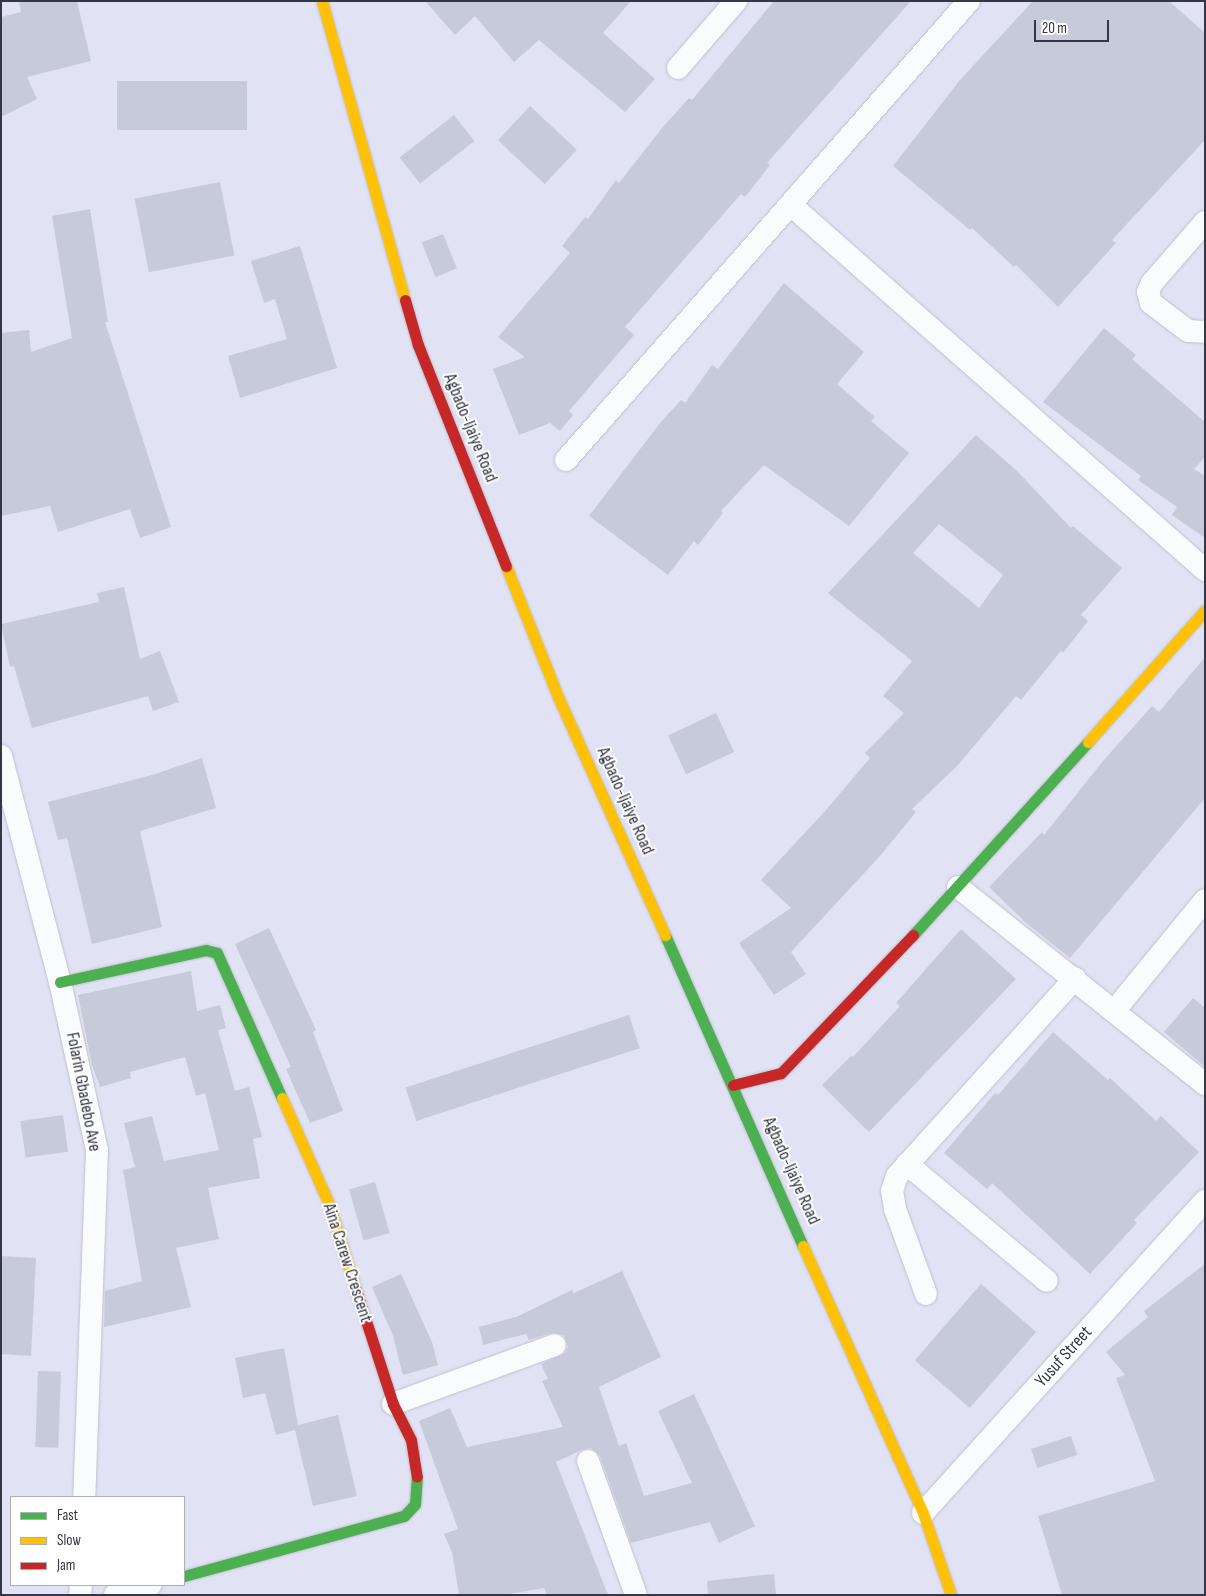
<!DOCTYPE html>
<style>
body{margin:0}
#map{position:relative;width:1206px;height:1596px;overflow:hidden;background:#e1e2f3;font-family:"Sofia Sans Condensed",sans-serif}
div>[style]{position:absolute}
.building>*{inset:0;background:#c7cbd9;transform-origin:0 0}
.roads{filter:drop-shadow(0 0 1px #bebfce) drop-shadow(0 0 1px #bebfce)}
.street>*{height:22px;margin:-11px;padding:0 11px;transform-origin:11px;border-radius:11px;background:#fafbfd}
.fast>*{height:11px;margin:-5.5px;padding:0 5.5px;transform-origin:5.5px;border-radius:5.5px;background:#4caf50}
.slow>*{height:11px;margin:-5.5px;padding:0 5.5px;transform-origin:5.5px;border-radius:5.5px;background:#ffc107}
.jam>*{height:11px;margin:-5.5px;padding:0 5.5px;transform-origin:5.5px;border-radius:5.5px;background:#c62828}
span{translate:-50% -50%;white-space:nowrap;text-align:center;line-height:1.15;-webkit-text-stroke:4px #fff;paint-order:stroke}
.street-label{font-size:18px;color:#353646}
.frame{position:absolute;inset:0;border:2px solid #353646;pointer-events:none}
.legend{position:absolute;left:10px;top:1496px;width:175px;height:90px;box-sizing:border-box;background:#fff;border:1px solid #aeafb5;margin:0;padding:6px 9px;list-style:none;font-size:15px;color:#353646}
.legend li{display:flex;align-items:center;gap:10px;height:25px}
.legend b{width:25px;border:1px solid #aeafb5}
.scale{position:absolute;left:1034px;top:20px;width:75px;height:22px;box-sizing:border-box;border:2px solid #353646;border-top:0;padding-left:6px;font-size:15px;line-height:18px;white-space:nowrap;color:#353646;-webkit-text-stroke:4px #fff;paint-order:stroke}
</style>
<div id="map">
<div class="building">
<i style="clip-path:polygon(19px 1px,77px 1px,91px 61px,27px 77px,37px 99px,1px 117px,1px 17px,21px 12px)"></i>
<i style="clip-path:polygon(425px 1px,631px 1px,603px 33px,655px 79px,625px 112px,539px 40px,514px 62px,475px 16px,455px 35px)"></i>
<i style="clip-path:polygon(774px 1px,911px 1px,767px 163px,770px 165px,745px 197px,741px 194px,625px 327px,634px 335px,569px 411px,573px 415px,560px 431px,550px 423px,519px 435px,493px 369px,525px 357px,498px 337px,570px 253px,562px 246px,585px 217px,588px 219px,616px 180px,619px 183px,662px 128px,689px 98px,692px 100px)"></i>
<i style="clip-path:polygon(1033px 1px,1169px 1px,1205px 33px,1205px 140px,1112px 240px,1116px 243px,1058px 307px,1016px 265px,1014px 267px,972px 228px,970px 230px,893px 166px,960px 80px)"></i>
<i style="left:247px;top:81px;width:49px;height:130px;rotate:90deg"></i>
<i style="left:530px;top:106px;width:64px;height:47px;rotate:43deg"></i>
<i style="left:454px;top:115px;width:33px;height:69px;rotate:52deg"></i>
<i style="left:220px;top:182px;width:75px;height:87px;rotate:79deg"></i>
<i style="clip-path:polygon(90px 209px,108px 322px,105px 322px,171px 527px,140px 538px,130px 509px,58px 532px,50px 506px,1px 516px,1px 333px,29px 330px,31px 352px,72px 338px,52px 216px)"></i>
<i style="left:443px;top:234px;width:37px;height:23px;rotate:68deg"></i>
<i style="clip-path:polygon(300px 246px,337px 368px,240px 398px,228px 356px,287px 339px,275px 299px,264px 303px,251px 261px)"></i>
<i style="clip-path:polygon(784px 283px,864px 352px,837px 384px,875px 417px,871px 421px,909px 453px,849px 526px,764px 465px,721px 511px,723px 513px,698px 545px,694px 541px,668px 575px,589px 516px,660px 423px,681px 400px,685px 403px,712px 365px,718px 369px)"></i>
<i style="clip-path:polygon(1104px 328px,1136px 355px,1132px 359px,1205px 422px,1205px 457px,1194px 469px,1205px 476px,1205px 538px,1172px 515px,1177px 507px,1138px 480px,1141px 476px,1043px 402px)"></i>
<i style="clip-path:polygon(evenodd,976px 435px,1017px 471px,1071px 528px,1073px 526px,1122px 568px,1081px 615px,1088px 621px,1063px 653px,1061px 651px,1021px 700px,1016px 696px,958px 765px,912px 809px,916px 812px,880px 856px,791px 952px,806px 974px,774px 995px,739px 943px,791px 908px,761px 880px,826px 810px,870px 758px,865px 753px,904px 713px,883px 696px,912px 661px,828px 593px,976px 435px,939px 524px,1003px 575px,979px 608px,913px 553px,939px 524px)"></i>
<i style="clip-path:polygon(124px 587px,140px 659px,160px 651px,179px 702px,153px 711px,148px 696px,32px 728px,14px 666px,10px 667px,1px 624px,99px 602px,97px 593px)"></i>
<i style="clip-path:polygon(1205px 657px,1205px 798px,1070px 958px,1025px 922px,989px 887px,1042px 832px,1044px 835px,1103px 761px,1152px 706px,1159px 712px)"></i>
<i style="left:716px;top:713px;width:43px;height:53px;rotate:65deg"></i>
<i style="clip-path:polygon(202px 758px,216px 808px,140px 831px,162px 927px,92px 944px,67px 838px,58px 840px,48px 802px,152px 775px)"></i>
<i style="clip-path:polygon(269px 928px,316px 1030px,313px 1032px,343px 1111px,310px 1123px,286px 1069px,291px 1067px,235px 944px)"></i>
<i style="clip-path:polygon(961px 929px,1016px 979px,869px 1132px,822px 1085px,851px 1056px,853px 1057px,900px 1006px,896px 1003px)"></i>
<i style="clip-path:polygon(191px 971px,197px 1011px,220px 1005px,226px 1028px,218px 1030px,235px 1091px,249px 1087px,262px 1137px,253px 1139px,260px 1178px,208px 1188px,219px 1239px,176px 1248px,191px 1307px,104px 1327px,105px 1291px,142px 1281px,123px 1170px,135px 1167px,124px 1123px,152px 1116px,164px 1161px,219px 1150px,205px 1093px,196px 1096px,185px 1057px,130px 1072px,131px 1078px,100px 1087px,92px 1065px,78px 995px)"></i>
<i style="clip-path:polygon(1193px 998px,1205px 1008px,1205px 1067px,1164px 1032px)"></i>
<i style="left:629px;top:1015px;width:35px;height:235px;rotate:72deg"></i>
<i style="clip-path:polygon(1053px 1032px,1108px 1080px,1110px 1078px,1156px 1121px,1161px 1116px,1199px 1152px,1134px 1220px,1137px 1223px,1090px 1274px,992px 1183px,987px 1189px,944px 1153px,995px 1093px,998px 1095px)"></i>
<i style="left:63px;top:1115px;width:37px;height:43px;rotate:82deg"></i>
<i style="left:375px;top:1182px;width:53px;height:27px;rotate:74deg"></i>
<i style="clip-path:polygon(1px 1256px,36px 1258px,31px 1356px,1px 1354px)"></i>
<i style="clip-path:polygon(1205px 1264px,1205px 1595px,1062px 1595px,1038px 1516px,1155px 1481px,1116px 1378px,1125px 1375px,1106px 1352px,1148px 1317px,1144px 1311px)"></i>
<i style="clip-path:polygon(622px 1271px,661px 1357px,599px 1387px,619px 1446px,626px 1443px,644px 1496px,692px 1483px,658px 1411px,694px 1394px,755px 1526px,719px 1543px,710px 1522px,631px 1543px,600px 1456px,591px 1448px,584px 1449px,556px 1462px,608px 1595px,547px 1595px,544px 1588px,504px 1595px,459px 1595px,452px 1552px,444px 1534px,458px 1529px,419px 1421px,450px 1408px,467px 1447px,563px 1427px,542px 1381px,548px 1379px,541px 1364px,565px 1353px,568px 1347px,564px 1335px,551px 1333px,529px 1340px,526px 1334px,483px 1345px,479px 1327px,516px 1317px,572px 1290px,574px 1293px)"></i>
<i style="clip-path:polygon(401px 1274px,432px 1342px,438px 1365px,403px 1375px,393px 1336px,372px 1287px)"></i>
<i style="left:981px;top:1284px;width:73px;height:101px;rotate:41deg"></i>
<i style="clip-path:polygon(284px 1348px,298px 1425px,338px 1415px,357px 1496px,313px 1506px,295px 1430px,276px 1435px,265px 1393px,243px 1398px,235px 1358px)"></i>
<i style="left:38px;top:1371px;width:23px;height:76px;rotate:2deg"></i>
<i style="left:1071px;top:1436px;width:20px;height:42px;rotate:72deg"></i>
<i style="clip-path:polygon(774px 1574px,776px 1595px,708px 1595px,707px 1581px)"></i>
</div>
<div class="roads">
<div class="street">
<i style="left:678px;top:68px;width:89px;rotate:-49.1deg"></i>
<i style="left:792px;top:206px;width:551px;rotate:41.39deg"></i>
<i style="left:1205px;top:222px;width:81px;rotate:131deg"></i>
<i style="left:1152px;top:283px;width:10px;rotate:114deg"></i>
<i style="left:1148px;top:292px;width:11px;rotate:75deg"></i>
<i style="left:1151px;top:303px;width:46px;rotate:37.1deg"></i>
<i style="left:1188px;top:331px;width:17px;rotate:3deg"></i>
<i style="left:566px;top:460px;width:611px;rotate:-48.72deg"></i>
<i style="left:1px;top:756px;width:234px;rotate:75.4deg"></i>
<i style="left:60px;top:982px;width:172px;rotate:77.6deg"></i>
<i style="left:97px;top:1150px;width:347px;rotate:92.1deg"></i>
<i style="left:958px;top:887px;width:316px;rotate:38.6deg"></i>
<i style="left:1115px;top:1010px;width:142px;rotate:-50.7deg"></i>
<i style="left:907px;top:1164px;width:182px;rotate:39.9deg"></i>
<i style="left:926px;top:1294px;width:90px;rotate:-110deg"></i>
<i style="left:895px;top:1209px;width:18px;rotate:-99deg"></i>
<i style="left:892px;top:1191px;width:16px;rotate:-72deg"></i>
<i style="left:897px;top:1176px;width:266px;rotate:-48deg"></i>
<i style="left:393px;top:1404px;width:172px;rotate:-20deg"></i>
<i style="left:588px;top:1461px;width:142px;rotate:70.3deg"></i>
<i style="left:923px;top:1513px;width:421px;rotate:-47.9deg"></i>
<i style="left:80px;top:1595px;width:10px;rotate:-84deg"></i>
<i style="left:115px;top:1595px;width:37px;rotate:-16deg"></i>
</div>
<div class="fast">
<i style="left:665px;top:935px;width:340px;rotate:66.1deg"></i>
<i style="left:913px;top:935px;width:261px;rotate:-47.8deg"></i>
<i style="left:60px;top:982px;width:149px;rotate:-12.4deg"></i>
<i style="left:206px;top:950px;width:11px;rotate:15deg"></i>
<i style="left:217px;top:953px;width:159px;rotate:65.9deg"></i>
<i style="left:184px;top:1576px;width:228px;rotate:-15.3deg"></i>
<i style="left:404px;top:1516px;width:16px;rotate:-47deg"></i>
<i style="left:415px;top:1504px;width:27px;rotate:-86deg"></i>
</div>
<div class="slow">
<i style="left:322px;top:1px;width:310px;rotate:74.5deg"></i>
<i style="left:506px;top:566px;width:143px;rotate:68.3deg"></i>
<i style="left:559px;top:699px;width:259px;rotate:65.8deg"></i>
<i style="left:1088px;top:742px;width:176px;rotate:-48.4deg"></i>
<i style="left:282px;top:1098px;width:116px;rotate:66.1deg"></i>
<i style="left:329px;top:1204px;width:90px;rotate:72.6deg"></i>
<i style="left:803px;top:1246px;width:293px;rotate:65.8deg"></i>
<i style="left:923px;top:1513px;width:87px;rotate:71.1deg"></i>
</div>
<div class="jam">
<i style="left:405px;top:300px;width:47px;rotate:73.9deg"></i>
<i style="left:418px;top:345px;width:238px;rotate:68.3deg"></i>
<i style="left:733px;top:1085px;width:49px;rotate:-14deg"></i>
<i style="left:781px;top:1073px;width:191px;rotate:-46.3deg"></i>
<i style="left:356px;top:1290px;width:120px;rotate:72deg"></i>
<i style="left:393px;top:1404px;width:40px;rotate:63.4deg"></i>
<i style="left:411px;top:1440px;width:37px;rotate:81deg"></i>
</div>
</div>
<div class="street-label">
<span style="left:470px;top:428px;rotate:68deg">Agbado-Ijaiye Road</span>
<span style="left:625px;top:801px;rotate:66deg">Agbado-Ijaiye Road</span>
<span style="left:83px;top:1092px;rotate:79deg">Folarin Gbadebo Ave</span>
<span style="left:791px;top:1171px;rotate:66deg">Agbado-Ijaiye Road</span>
<span style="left:347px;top:1263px;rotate:72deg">Aina Carew Crescent</span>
<span style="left:1064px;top:1357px;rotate:-48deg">Yusuf Street</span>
</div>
<div class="frame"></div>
<ul class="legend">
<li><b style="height:6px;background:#4caf50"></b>Fast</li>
<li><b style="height:6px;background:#ffc107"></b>Slow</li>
<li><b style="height:6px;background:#c62828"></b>Jam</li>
</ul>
<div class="scale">20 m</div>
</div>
